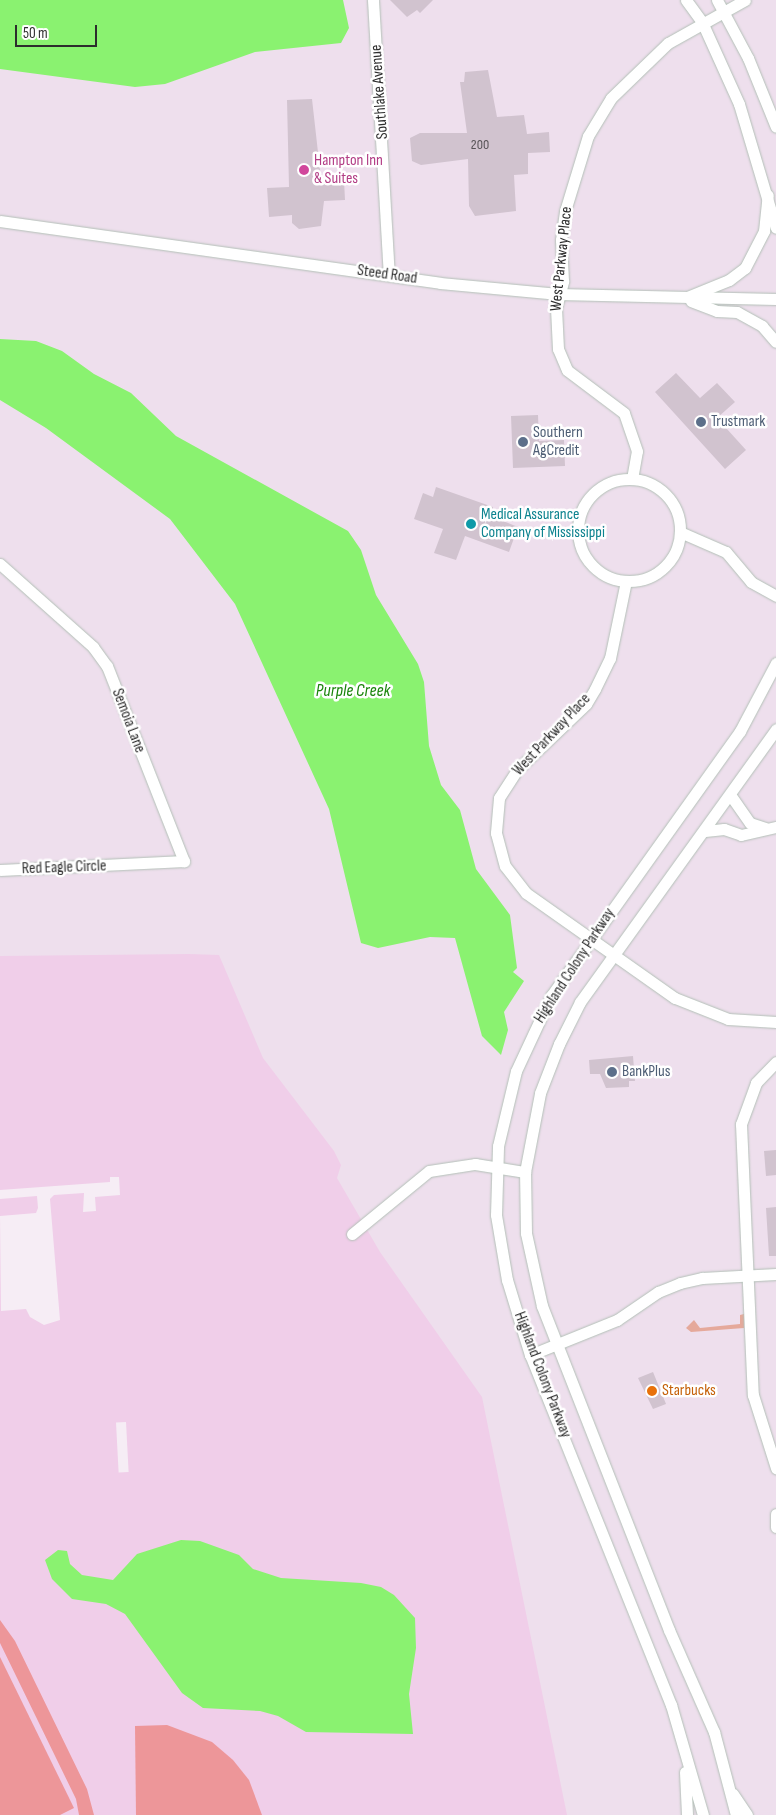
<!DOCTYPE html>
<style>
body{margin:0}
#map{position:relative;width:776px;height:1815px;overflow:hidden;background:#eedfed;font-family:"Sofia Sans Condensed",sans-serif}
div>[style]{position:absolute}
.education>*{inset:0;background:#f0cee9}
.green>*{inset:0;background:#e5a99b}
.pitch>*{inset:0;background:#ed9699}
.plaza>*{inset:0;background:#f6edf5;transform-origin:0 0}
.water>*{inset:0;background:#8af270}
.building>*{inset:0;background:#d1c3cf}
.roads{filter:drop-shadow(0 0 1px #b3c0b7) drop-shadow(0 0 1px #b3c0b7)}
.minor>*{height:11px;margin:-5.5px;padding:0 5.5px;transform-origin:5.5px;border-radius:5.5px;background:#fff}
.minor>.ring{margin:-5.5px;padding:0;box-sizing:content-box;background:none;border:11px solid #fff;border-radius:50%}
.dots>*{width:14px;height:14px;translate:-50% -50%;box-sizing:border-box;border:2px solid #fff;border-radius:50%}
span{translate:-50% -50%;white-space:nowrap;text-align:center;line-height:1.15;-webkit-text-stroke:5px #fff;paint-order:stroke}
.number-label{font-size:14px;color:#565256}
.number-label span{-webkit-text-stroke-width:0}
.street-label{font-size:16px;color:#2d2d2d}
.hotel-label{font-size:16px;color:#b23c85}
.left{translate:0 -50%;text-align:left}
.service-label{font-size:16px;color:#4e5e75}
.culture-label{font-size:16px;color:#0d838f}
.food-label{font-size:16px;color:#c56008}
.water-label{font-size:18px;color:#1a850c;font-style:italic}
.scale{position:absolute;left:15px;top:25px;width:82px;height:22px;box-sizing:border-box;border:2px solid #2d2d2d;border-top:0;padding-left:6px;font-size:15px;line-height:18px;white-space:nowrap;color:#2d2d2d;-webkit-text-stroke:4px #fff;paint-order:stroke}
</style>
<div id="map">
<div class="education">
<i style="clip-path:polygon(189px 954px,219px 955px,263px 1058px,334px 1151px,341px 1165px,337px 1178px,380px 1252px,482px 1397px,567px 1815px,0 1815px,0 956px)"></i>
</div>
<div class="green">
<i style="clip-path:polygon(744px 1314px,744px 1328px,691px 1332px,686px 1328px,694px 1320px,700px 1328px,740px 1324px,740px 1315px)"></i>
</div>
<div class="pitch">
<i style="clip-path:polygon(0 1620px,15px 1641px,87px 1789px,94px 1815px,79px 1815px,76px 1799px,0 1643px)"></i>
<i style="clip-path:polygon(0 1657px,74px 1808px,60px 1815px,0 1815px)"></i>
<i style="clip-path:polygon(167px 1725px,212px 1742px,233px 1760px,249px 1780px,262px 1815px,136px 1815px,135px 1726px)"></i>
</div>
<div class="plaza">
<i style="clip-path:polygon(110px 1177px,119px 1177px,120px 1195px,95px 1197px,96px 1211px,83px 1212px,84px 1193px,54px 1195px,50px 1199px,60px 1320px,44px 1325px,30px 1317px,26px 1309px,1px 1311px,0 1216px,36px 1213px,38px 1208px,37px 1196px,0 1199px,0 1190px,110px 1182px)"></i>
<i style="left:126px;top:1422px;width:50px;height:10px;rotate:87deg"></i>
</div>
<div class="water">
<i style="clip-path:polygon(0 0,343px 0,349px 28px,341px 43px,255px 52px,165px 84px,135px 87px,0 69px)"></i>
<i style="clip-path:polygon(0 339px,36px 341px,62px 351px,94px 374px,131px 393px,176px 436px,348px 531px,361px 550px,376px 595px,418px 664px,424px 682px,429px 746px,441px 785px,460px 810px,476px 869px,510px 915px,517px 968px,513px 972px,524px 981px,504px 1012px,508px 1030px,501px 1055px,482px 1036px,455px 938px,430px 937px,378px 948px,361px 943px,329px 809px,235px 604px,170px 519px,46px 428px,0 400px)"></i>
<i style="clip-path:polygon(181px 1540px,200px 1541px,239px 1555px,253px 1569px,281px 1578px,361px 1583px,381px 1587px,394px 1595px,415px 1618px,416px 1648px,409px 1694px,413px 1734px,306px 1732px,278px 1716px,260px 1711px,203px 1708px,182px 1693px,125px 1614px,106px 1604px,72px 1599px,52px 1579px,45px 1560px,58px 1550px,67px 1551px,70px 1564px,82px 1575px,113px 1580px,137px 1554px)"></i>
</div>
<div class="building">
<i style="clip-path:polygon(390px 0,433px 0,420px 13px,417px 10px,407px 17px)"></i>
<i style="clip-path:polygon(488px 70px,497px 117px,524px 115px,527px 134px,549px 132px,550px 152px,528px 153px,528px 174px,514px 175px,516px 211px,475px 216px,469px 206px,468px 159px,421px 165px,412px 161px,410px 138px,420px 133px,467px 133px,460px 82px,464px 82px,465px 72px)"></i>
<i style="clip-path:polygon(312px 99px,321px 179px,322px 182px,344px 180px,345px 200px,324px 201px,321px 226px,299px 229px,292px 223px,292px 215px,269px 217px,267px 188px,289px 187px,287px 100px)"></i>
<i style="clip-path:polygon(676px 373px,700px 398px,717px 383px,735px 402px,717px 418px,746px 450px,725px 469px,655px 392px)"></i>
<i style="clip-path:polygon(538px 415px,539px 441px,564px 440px,565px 466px,513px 468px,511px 416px)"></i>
<i style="clip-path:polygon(436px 487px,493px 507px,490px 516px,518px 527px,509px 552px,465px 536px,456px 560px,434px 553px,443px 529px,414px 519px,423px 493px,433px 497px)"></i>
<i style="clip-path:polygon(633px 1056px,635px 1081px,629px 1081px,629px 1087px,606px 1088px,600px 1074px,590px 1074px,589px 1060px)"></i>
<i style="clip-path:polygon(776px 1150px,776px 1175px,766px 1176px,764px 1151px)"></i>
<i style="clip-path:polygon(776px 1207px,776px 1256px,769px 1256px,766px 1208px)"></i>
<i style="clip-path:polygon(653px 1372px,666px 1404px,653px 1409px,638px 1378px)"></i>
</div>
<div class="roads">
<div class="minor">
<i style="left:373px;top:0;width:275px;rotate:86.7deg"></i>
<i style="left:686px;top:0;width:27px;rotate:54deg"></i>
<i style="left:702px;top:22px;width:90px;rotate:65.7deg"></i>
<i style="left:739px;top:104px;width:129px;rotate:73.4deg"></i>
<i style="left:717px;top:0;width:66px;rotate:61.9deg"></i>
<i style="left:748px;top:58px;width:74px;rotate:67.9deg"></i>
<i style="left:0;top:221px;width:444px;rotate:8deg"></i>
<i style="left:440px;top:283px;width:119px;rotate:5.3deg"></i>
<i style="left:558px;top:294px;width:218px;rotate:1.3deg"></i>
<i style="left:687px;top:297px;width:45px;rotate:-22deg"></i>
<i style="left:729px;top:280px;width:20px;rotate:-37deg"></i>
<i style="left:745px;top:268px;width:42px;rotate:-62.8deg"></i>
<i style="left:764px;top:231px;width:36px;rotate:-84deg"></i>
<i style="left:691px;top:301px;width:28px;rotate:21deg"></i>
<i style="left:717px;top:311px;width:20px;rotate:3deg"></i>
<i style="left:737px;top:312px;width:29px;rotate:29deg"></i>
<i style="left:762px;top:326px;width:21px;rotate:49deg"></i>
<i class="ring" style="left:578px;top:479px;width:91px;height:91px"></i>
<i style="left:632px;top:479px;width:28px;rotate:-80deg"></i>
<i style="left:637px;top:451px;width:40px;rotate:-108.9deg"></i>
<i style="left:624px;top:413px;width:71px;rotate:-143deg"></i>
<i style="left:567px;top:370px;width:23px;rotate:-113deg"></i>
<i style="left:558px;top:349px;width:41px;rotate:-92.8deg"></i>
<i style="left:556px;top:308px;width:28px;rotate:-75deg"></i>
<i style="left:563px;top:281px;width:41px;rotate:-92.8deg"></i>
<i style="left:561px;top:240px;width:29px;rotate:-82deg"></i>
<i style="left:565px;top:211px;width:78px;rotate:-73deg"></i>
<i style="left:588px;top:136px;width:44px;rotate:-58.8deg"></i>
<i style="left:611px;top:98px;width:79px;rotate:-44deg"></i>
<i style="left:668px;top:43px;width:88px;rotate:-29.2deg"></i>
<i style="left:680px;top:532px;width:50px;rotate:23.5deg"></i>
<i style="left:726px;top:552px;width:39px;rotate:50deg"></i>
<i style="left:751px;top:582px;width:29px;rotate:29deg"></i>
<i style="left:0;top:564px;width:125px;rotate:41.7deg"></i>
<i style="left:93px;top:647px;width:24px;rotate:54deg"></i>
<i style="left:107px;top:666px;width:210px;rotate:68.5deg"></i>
<i style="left:184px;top:861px;width:184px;rotate:177.2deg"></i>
<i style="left:626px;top:581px;width:79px;rotate:101.7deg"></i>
<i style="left:610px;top:658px;width:34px;rotate:116deg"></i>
<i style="left:595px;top:689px;width:17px;rotate:121deg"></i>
<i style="left:586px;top:704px;width:95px;rotate:136.3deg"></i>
<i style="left:517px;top:770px;width:33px;rotate:123deg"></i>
<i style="left:499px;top:798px;width:35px;rotate:95deg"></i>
<i style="left:496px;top:833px;width:34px;rotate:75deg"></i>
<i style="left:505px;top:866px;width:34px;rotate:52deg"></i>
<i style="left:526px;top:893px;width:182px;rotate:35.2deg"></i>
<i style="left:675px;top:998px;width:57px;rotate:21.6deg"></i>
<i style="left:728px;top:1019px;width:48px;rotate:3.6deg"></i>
<i style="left:731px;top:796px;width:33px;rotate:55deg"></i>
<i style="left:750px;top:823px;width:16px;rotate:18deg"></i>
<i style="left:705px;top:831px;width:19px;rotate:-6deg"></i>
<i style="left:724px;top:829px;width:18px;rotate:19deg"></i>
<i style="left:741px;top:835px;width:36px;rotate:-13deg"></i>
<i style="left:776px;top:1062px;width:29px;rotate:134deg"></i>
<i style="left:756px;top:1083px;width:44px;rotate:110.1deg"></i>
<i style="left:741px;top:1124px;width:271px;rotate:87.5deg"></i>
<i style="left:753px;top:1395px;width:77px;rotate:72.5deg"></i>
<i style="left:352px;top:1234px;width:99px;rotate:-39.3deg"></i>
<i style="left:429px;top:1171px;width:47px;rotate:-8.7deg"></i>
<i style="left:475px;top:1164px;width:51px;rotate:9.1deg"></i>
<i style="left:530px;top:1355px;width:94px;rotate:-21.9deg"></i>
<i style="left:617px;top:1320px;width:50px;rotate:-34.3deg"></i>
<i style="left:658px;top:1292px;width:24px;rotate:-22deg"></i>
<i style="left:680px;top:1283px;width:23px;rotate:-13deg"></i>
<i style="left:702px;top:1278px;width:74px;rotate:-3.1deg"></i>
<i style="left:776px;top:1514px;width:13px;rotate:90deg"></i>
<i style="left:685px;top:1772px;width:43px;rotate:87.3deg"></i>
<i style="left:733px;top:1794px;width:25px;rotate:56deg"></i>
<i style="left:703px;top:1815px;width:115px;rotate:-106.2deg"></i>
<i style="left:671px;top:1705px;width:377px;rotate:-111.9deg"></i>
<i style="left:530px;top:1355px;width:78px;rotate:-107deg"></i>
<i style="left:507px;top:1280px;width:66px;rotate:-99.6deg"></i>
<i style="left:496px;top:1215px;width:69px;rotate:-88.3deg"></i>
<i style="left:498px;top:1146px;width:77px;rotate:-76.5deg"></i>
<i style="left:516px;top:1071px;width:83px;rotate:-65deg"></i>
<i style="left:551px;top:996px;width:325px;rotate:-54.5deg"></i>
<i style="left:740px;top:731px;width:77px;rotate:-62.1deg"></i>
<i style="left:736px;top:1815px;width:86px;rotate:-104.8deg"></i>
<i style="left:714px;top:1732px;width:111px;rotate:-113.8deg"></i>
<i style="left:669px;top:1630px;width:348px;rotate:-111.4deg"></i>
<i style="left:542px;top:1306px;width:75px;rotate:-102.4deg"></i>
<i style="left:526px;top:1233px;width:61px;rotate:-90.9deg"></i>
<i style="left:525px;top:1172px;width:80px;rotate:-79.2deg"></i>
<i style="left:540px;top:1093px;width:53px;rotate:-68.8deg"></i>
<i style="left:559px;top:1044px;width:47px;rotate:-63.4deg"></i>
<i style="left:580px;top:1002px;width:336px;rotate:-54.3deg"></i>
</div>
</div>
<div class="dots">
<i style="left:304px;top:170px;background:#d1479c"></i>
<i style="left:701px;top:422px;background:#5c6f8a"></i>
<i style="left:523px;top:442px;background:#5c6f8a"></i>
<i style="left:471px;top:524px;background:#0f9aa8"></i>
<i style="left:612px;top:1072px;background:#5c6f8a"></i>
<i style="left:652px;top:1391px;background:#e8710a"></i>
</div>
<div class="number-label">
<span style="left:480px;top:145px">200</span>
</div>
<div class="street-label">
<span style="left:380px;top:92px;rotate:-94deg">Southlake Avenue</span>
<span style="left:562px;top:259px;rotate:-84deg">West Parkway Place</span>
<span style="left:387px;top:275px;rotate:8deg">Steed Road</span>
<span style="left:128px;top:721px;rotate:69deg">Semoia Lane</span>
<span style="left:552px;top:735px;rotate:-47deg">West Parkway Place</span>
<span style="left:64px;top:868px;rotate:-2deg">Red Eagle Circle</span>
<span style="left:575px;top:966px;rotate:-57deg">Highland Colony Parkway</span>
<span style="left:542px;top:1375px;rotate:69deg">Highland Colony Parkway</span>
</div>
<div class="hotel-label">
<span class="left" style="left:314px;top:170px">Hampton Inn<br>&amp; Suites</span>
</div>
<div class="service-label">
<span class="left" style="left:711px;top:422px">Trustmark</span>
<span class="left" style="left:533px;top:442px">Southern<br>AgCredit</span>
<span class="left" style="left:622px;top:1072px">BankPlus</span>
</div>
<div class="culture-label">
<span class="left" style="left:481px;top:524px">Medical Assurance<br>Company of Mississippi</span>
</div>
<div class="food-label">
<span class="left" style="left:662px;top:1391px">Starbucks</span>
</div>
<div class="water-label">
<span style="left:353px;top:691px">Purple Creek</span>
</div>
<div class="scale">50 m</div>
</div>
